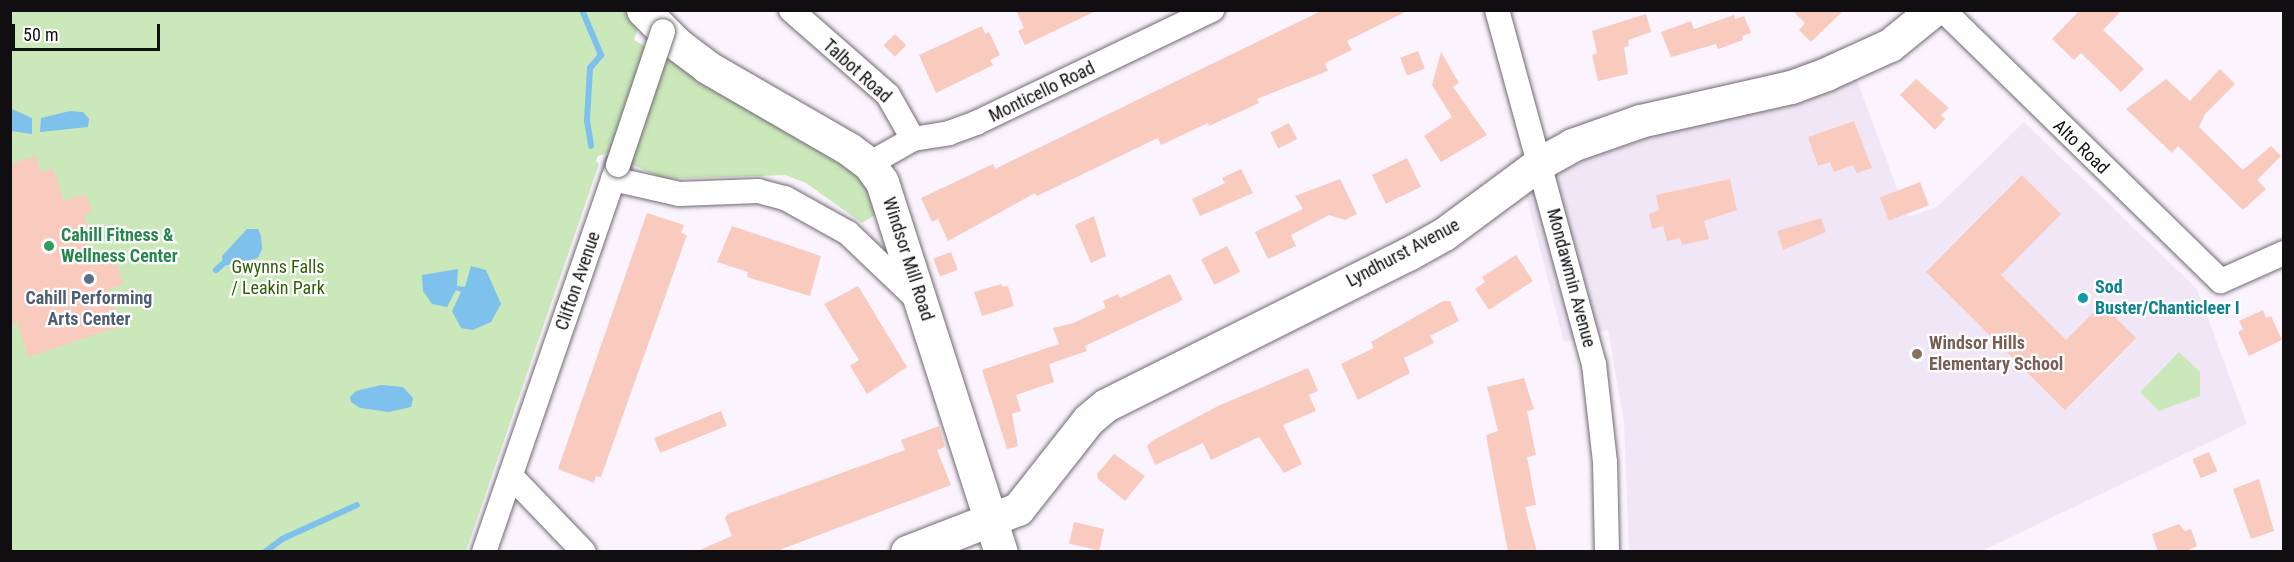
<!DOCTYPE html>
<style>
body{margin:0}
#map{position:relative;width:2294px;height:562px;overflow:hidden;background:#fbf3fd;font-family:"Roboto Condensed",sans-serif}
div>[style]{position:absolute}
.built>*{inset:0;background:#f1e6f5}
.green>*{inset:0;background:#cae8ba}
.water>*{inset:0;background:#7dc1ec}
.stream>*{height:6px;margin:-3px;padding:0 3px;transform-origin:3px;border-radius:3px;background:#7dc1ec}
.building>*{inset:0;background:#f9cbbf;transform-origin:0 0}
.roads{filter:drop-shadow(0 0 2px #716a73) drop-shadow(0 0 2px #716a73)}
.street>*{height:24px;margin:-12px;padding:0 12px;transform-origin:12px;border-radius:12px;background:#fff}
.secondary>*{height:33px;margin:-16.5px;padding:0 16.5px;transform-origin:16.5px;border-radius:16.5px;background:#fff}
.bridges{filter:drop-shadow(0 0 2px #716a73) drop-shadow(0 0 2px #716a73)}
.street-bridge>*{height:24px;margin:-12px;padding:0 12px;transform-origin:12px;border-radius:12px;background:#fff}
.dots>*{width:16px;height:16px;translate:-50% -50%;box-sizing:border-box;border:3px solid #fff;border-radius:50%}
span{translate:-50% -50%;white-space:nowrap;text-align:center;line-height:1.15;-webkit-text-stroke:4.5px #fff;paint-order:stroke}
.street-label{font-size:18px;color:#100e11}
.leisure-label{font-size:18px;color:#27864d;font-weight:700}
.left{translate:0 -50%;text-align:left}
.park-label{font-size:18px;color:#2f5e06}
.culture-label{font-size:18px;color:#0d838f;font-weight:700}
.service-label{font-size:18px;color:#4e5e75;font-weight:700}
.education-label{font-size:18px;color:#785e54;font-weight:700}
.frame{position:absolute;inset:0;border:12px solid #100e11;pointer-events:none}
.scale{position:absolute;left:12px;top:24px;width:148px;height:27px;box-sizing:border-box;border:3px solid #100e11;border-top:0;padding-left:8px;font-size:18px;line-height:21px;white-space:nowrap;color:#100e11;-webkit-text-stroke:4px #fff;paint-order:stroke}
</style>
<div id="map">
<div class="built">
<i style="clip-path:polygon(1844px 46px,1908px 217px,1937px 207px,2024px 122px,2197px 289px,2247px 424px,1982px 551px,1629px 551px,1624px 422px,1608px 330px,1564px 342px,1527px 199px,1508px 160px,1589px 119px,1769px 74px)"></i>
</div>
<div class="green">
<i style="clip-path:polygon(10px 11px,631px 11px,640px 21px,634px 40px,831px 153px,867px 184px,878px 213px,862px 223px,806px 183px,785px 175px,664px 179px,607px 153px,598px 156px,596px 161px,599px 164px,466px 551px,11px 551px)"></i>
<i style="clip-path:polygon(2179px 352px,2200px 372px,2200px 396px,2159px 411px,2140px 392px)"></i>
</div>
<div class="water">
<i style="clip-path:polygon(10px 108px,32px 118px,32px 134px,11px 131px)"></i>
<i style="clip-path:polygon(70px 111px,83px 112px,89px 119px,88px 127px,40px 132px,41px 118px)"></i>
<i style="clip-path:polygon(247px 229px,258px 229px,261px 236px,262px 249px,258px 258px,223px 266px,222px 256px)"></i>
<i style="clip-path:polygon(471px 266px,486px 270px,501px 304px,491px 322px,473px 330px,461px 328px,452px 311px,461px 292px,456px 290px,447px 307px,432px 304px,423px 291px,422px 275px,458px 269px,457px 286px,465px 287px)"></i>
<i style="clip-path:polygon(381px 385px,403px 387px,413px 398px,411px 407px,389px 412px,360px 408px,351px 402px,350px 397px,356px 391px)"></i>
</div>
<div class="stream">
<i style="left:582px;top:10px;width:49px;rotate:67.1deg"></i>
<i style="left:601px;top:55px;width:17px;rotate:130deg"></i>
<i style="left:590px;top:68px;width:52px;rotate:93.3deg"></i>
<i style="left:587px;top:120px;width:26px;rotate:81deg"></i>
<i style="left:216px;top:270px;width:15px;rotate:-42deg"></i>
<i style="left:265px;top:552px;width:21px;rotate:-37deg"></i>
<i style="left:282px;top:539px;width:82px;rotate:-24.4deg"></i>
</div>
<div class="building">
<i style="clip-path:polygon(1016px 10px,1098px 10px,1025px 45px,1018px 31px,1024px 28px)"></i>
<i style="clip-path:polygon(1323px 10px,1409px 10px,1347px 41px,1352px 50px,1325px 63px,1328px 71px,1257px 99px,1259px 103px,1209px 126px,1208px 123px,1161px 145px,1158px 138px,1037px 196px,1035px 193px,948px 241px,938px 219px,932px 222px,921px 198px,993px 164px,995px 169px)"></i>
<i style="clip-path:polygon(1792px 10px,1844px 10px,1811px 42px,1799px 30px,1805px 23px)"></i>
<i style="clip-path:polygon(2080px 10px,2122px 10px,2103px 30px,2144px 69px,2121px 92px,2081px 53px,2074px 60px,2052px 39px)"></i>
<i style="clip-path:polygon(1646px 14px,1651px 32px,1628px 40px,1629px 46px,1624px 47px,1628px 74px,1598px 81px,1592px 55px,1597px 53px,1592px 31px)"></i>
<i style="clip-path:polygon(1734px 15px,1735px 19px,1744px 16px,1751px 33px,1742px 36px,1743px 40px,1718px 49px,1716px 44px,1671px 57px,1661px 32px,1691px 21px,1694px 29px)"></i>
<i style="clip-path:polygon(982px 26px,985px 34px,989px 32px,1000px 55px,990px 60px,993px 65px,936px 93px,919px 55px)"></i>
<i style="left:895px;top:34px;width:16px;height:16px;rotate:45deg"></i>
<i style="left:1418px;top:51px;width:19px;height:19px;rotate:69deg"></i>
<i style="clip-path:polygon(1441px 52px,1459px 83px,1453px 87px,1487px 135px,1441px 162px,1424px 136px,1452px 117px,1432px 85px)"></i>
<i style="clip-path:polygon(2220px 69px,2235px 84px,2205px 114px,2199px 127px,2243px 170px,2271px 146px,2281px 156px,2257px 180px,2266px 189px,2243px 210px,2178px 146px,2172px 153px,2126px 109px,2166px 79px,2190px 101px)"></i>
<i style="clip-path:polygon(1916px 79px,1949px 108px,1941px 115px,1945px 119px,1935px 130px,1900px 95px)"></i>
<i style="clip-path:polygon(1854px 121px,1872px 168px,1857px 173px,1853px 165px,1834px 172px,1830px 162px,1818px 166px,1808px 137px)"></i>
<i style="left:1289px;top:123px;width:18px;height:21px;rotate:63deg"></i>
<i style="clip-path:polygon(36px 156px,41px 172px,53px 168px,64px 201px,86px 194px,92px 213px,84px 215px,90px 234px,84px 236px,93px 264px,115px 257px,123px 284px,109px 289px,121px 326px,28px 357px,17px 322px,10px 324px,10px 164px)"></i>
<i style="left:1407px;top:158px;width:32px;height:39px;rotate:64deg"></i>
<i style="clip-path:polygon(1241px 169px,1253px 193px,1200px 216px,1192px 199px,1225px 183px,1222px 178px)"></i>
<i style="clip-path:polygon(2022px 175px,2061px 214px,2001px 275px,2066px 340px,2102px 304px,2136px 338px,2065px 410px,1926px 272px)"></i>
<i style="clip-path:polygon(1340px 179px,1357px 214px,1345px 220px,1329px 215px,1291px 235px,1296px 246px,1268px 259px,1255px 232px,1303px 209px,1295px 196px)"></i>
<i style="clip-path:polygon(1730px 179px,1737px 210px,1704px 221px,1709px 239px,1682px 245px,1680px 238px,1667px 241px,1663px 226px,1652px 229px,1649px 214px,1659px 210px,1656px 195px)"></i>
<i style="left:1920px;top:182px;width:25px;height:43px;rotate:69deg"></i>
<i style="clip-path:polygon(647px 213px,684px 225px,681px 233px,687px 235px,601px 477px,596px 476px,594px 483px,558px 469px)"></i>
<i style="clip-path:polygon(1094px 216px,1106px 256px,1091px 263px,1075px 225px)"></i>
<i style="clip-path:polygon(1821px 218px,1826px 232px,1783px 250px,1777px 231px)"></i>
<i style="clip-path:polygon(732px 226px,821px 256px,810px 296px,747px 277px,748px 272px,717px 262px)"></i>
<i style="left:1227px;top:246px;width:29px;height:29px;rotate:63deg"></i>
<i style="left:951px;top:252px;width:19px;height:19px;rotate:69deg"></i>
<i style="clip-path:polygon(1516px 255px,1533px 281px,1489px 310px,1475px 289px,1485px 282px,1482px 277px)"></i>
<i style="clip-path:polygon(1170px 274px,1183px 300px,1085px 346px,1087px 351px,1049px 364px,1054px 382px,1016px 395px,1021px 411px,1012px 414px,1018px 446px,1007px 449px,982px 370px,1059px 344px,1053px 328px,1073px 323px,1106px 308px,1103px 301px,1118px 294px,1120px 298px)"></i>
<i style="clip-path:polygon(1001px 284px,1003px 287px,1008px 286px,1014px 306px,982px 316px,974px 292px)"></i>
<i style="clip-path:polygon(858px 286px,907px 367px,867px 394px,850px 366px,859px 360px,824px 304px)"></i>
<i style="clip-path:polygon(1443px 301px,1450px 301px,1459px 321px,1430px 336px,1434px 343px,1404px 358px,1410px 373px,1358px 400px,1341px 364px,1374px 348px,1371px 342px)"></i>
<i style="clip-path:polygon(2263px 310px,2266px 318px,2271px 316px,2282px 340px,2249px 356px,2238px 332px,2243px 329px,2239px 321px)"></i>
<i style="clip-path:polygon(1308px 368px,1318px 391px,1309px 395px,1316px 411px,1283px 425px,1302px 464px,1284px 473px,1259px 437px,1211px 460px,1203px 443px,1155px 465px,1147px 446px,1152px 441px,1220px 405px)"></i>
<i style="clip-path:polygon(1524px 378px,1534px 409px,1527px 411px,1536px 455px,1527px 457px,1536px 505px,1525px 507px,1537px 552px,1508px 552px,1486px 435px,1498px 431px,1487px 387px)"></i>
<i style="left:721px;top:411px;width:16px;height:72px;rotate:68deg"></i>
<i style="clip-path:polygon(939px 426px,945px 447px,937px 450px,951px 485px,774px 552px,695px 552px,732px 536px,725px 518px,728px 514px,905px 450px,901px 440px)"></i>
<i style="left:2209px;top:452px;width:21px;height:18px;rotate:67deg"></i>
<i style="clip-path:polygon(1114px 454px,1145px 476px,1125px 501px,1098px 479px,1097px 474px)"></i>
<i style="clip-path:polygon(2259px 479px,2274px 531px,2251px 539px,2233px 489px)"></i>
<i style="left:1074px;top:522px;width:31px;height:22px;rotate:13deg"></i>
<i style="clip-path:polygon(2179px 524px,2185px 531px,2191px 529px,2197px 546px,2185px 552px,2158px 552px,2152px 534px)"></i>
</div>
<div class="roads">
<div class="street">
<i style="left:791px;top:10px;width:129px;rotate:41.2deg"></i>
<i style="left:888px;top:95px;width:51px;rotate:60.4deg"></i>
<i style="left:1497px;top:10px;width:367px;rotate:74.7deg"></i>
<i style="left:1594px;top:364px;width:99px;rotate:83.6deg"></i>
<i style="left:1605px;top:462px;width:90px;rotate:88.7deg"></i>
<i style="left:1943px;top:10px;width:388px;rotate:44.3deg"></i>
<i style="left:2221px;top:281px;width:69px;rotate:-24deg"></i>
<i style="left:869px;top:164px;width:51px;rotate:-29.6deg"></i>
<i style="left:913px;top:139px;width:36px;rotate:-9deg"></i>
<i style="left:949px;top:133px;width:29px;rotate:-20deg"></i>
<i style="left:976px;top:123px;width:262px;rotate:-25.6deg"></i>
<i style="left:613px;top:179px;width:68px;rotate:12.8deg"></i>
<i style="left:679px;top:194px;width:79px;rotate:-2.2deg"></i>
<i style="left:758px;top:191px;width:28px;rotate:15deg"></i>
<i style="left:785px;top:198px;width:72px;rotate:29.1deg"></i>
<i style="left:848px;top:233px;width:97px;rotate:43.7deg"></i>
<i style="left:511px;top:476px;width:105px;rotate:46.2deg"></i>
<i style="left:484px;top:552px;width:410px;rotate:-70.9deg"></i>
</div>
<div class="secondary">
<i style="left:643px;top:10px;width:48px;rotate:45deg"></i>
<i style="left:677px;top:44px;width:38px;rotate:37deg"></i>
<i style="left:707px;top:67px;width:164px;rotate:30deg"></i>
<i style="left:849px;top:149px;width:25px;rotate:37deg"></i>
<i style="left:869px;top:164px;width:22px;rotate:54deg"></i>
<i style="left:882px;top:182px;width:389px;rotate:72.2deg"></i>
<i style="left:907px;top:552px;width:119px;rotate:-21.2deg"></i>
<i style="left:1018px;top:509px;width:113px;rotate:-51.8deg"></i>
<i style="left:1088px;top:420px;width:23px;rotate:-40deg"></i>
<i style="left:1106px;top:405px;width:338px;rotate:-26.6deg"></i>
<i style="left:1408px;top:254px;width:41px;rotate:-29.1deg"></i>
<i style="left:1444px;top:234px;width:119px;rotate:-36.5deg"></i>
<i style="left:1540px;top:163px;width:37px;rotate:-29deg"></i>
<i style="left:1572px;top:145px;width:72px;rotate:-19.4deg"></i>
<i style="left:1640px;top:121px;width:155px;rotate:-12.7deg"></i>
<i style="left:1791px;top:87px;width:37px;rotate:-20deg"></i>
<i style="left:1826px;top:74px;width:70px;rotate:-24.4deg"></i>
<i style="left:1890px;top:45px;width:55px;rotate:-39.1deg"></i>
</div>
</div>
<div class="bridges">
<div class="street-bridge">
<i style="left:618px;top:165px;width:141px;rotate:-71.4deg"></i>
</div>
</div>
<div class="dots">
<i style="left:49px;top:246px;background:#2e9e5b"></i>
<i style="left:89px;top:279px;background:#5c6f8a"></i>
<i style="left:2083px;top:298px;background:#0f9aa8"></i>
<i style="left:1917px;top:354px;background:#8d6e63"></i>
</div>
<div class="street-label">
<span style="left:857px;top:71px;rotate:42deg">Talbot Road</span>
<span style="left:1042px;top:92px;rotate:-26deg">Monticello Road</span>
<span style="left:2081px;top:147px;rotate:44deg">Alto Road</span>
<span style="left:1403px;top:253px;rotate:-28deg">Lyndhurst Avenue</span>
<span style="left:908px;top:259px;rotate:72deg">Windsor Mill Road</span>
<span style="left:1571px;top:278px;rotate:75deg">Mondawmin Avenue</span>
<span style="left:578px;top:281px;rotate:-71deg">Clifton Avenue</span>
</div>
<div class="leisure-label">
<span class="left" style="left:61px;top:246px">Cahill Fitness &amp;<br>Wellness Center</span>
</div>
<div class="park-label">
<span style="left:278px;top:278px">Gwynns Falls<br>/ Leakin Park</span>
</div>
<div class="culture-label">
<span class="left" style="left:2095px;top:298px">Sod<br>Buster/Chanticleer I</span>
</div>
<div class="service-label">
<span style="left:89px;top:309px">Cahill Performing<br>Arts Center</span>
</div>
<div class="education-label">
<span class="left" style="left:1929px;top:354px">Windsor Hills<br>Elementary School</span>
</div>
<div class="frame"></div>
<div class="scale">50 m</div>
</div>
